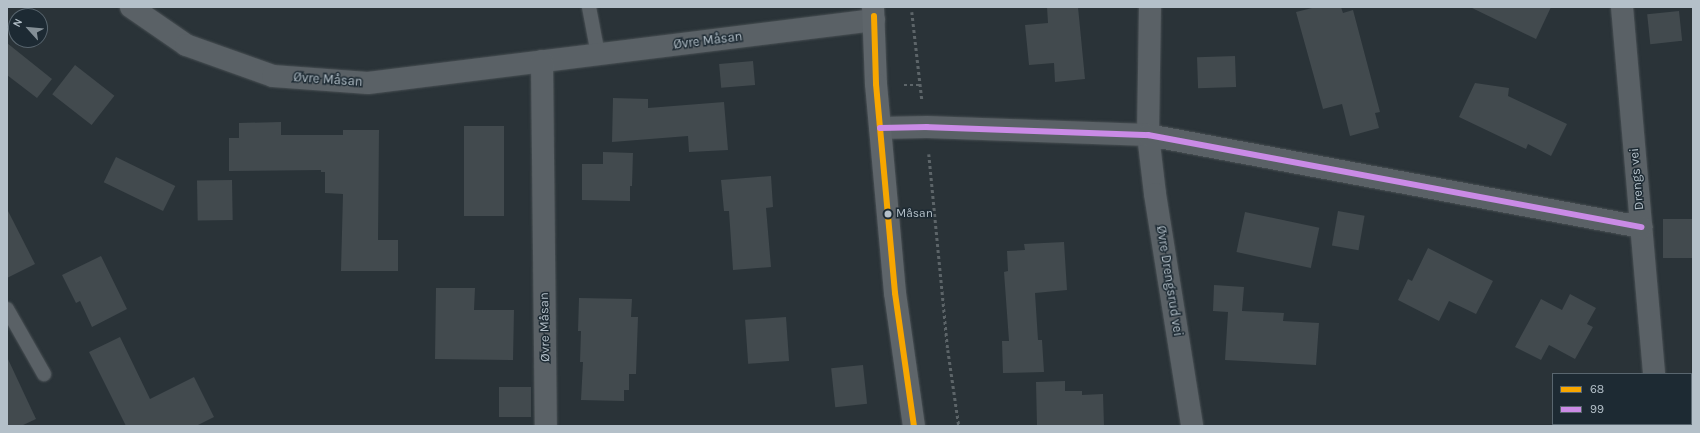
<!DOCTYPE html>
<meta charset="utf-8">
<style>
body{margin:0}
#map{position:relative;width:1700px;height:433px;overflow:hidden;background:#2a3338;font-family:Karla,sans-serif}
div>[style]{position:absolute}
.building>*{inset:0;background:#424a4e;transform-origin:0 0}
.path>*{height:2.5px;margin-top:-1.25px;transform-origin:0;background:repeating-linear-gradient(90deg,#5d6569 0 3px,transparent 0 6px)}
.roads{filter:drop-shadow(0 0 1px #484f53) drop-shadow(0 0 1px #484f53)}
.lane>*{height:14px;margin:-7px;padding:0 7px;transform-origin:7px;border-radius:7px;background:#5a6166}
.street>*{height:22px;margin:-11px;padding:0 11px;transform-origin:11px;border-radius:11px;background:#5a6166}
.secondary>*{height:22px;margin:-11px;padding:0 11px;transform-origin:11px;border-radius:11px;background:#5e656a}
.bus-1>*{height:6px;margin:-3px;padding:0 3px;transform-origin:3px;border-radius:3px;background:#f7a600}
.bus-2>*{height:6px;margin:-3px;padding:0 3px;transform-origin:3px;border-radius:3px;background:#ca8be6}
.dots>*{width:11px;height:11px;translate:-50% -50%;box-sizing:border-box;border:2px solid #1d2a33;border-radius:50%}
span{translate:-50% -50%;white-space:nowrap;text-align:center;line-height:1.15;-webkit-text-stroke:3px #1d2a33;paint-order:stroke}
.bus-label{font-size:12px;color:#b4c0c9}
.left{translate:0 -50%;text-align:left}
.street-label{font-size:13px;color:#b4c0c9}
.frame{position:absolute;inset:0;border:8px solid #b4c0c9;pointer-events:none}
.legend{position:absolute;left:1552px;top:373px;width:140px;height:52px;box-sizing:border-box;background:#1d2a33;border:1px solid #59666f;margin:0;padding:5px 7px;list-style:none;font-size:12px;color:#b4c0c9}
.legend li{display:flex;align-items:center;gap:8px;height:20px}
.legend b{width:20px;border:1px solid #59666f}
.north{position:absolute;left:8px;top:8px;width:40px;height:40px;box-sizing:border-box;background:#1d2a33;border:1px solid #59666f;border-radius:50%;rotate:297deg;font-size:11px;font-weight:700;line-height:16px;text-align:center;color:#b4c0c9}
.north::after{content:'';display:block;margin:auto;width:14px;height:18px;background:#848f96;clip-path:polygon(50% 0,100% 100%,50% 72%,0 100%)}
</style>
<div id="map">
<div class="building">
<i style="clip-path:polygon(1047px 7px,1078px 7px,1085px 79px,1055px 82px,1054px 63px,1029px 65px,1025px 25px,1048px 23px)"></i>
<i style="clip-path:polygon(1316px 7px,1341px 7px,1343px 13px,1353px 10px,1380px 112px,1375px 113px,1379px 128px,1350px 136px,1342px 104px,1323px 109px,1296px 12px)"></i>
<i style="clip-path:polygon(1470px 7px,1551px 7px,1536px 39px)"></i>
<i style="left:1679px;top:11px;width:30px;height:32px;rotate:84deg"></i>
<i style="clip-path:polygon(7px 43px,52px 79px,37px 98px,7px 75px)"></i>
<i style="left:1235px;top:56px;width:31px;height:38px;rotate:88deg"></i>
<i style="left:753px;top:61px;width:24px;height:34px;rotate:85deg"></i>
<i style="left:75px;top:65px;width:50px;height:37px;rotate:38deg"></i>
<i style="clip-path:polygon(1475px 83px,1509px 88px,1508px 96px,1567px 124px,1551px 156px,1528px 144px,1526px 149px,1459px 117px)"></i>
<i style="clip-path:polygon(613px 98px,648px 99px,648px 108px,724px 102px,728px 150px,689px 152px,688px 136px,612px 142px)"></i>
<i style="clip-path:polygon(281px 122px,281px 135px,343px 135px,343px 130px,379px 130px,378px 240px,398px 240px,398px 271px,341px 271px,343px 194px,325px 193px,325px 172px,321px 172px,321px 170px,229px 171px,229px 138px,239px 138px,239px 123px)"></i>
<i style="left:464px;top:126px;width:40px;height:90px"></i>
<i style="clip-path:polygon(603px 152px,633px 153px,632px 186px,630px 186px,630px 201px,582px 200px,582px 164px,603px 164px)"></i>
<i style="left:116px;top:157px;width:66px;height:28px;rotate:26deg"></i>
<i style="clip-path:polygon(771px 176px,773px 207px,766px 208px,771px 267px,733px 270px,729px 211px,724px 211px,721px 180px)"></i>
<i style="left:232px;top:180px;width:40px;height:35px;rotate:89deg"></i>
<i style="clip-path:polygon(7px 209px,35px 264px,7px 278px)"></i>
<i style="left:1338px;top:211px;width:27px;height:35px;rotate:10deg"></i>
<i style="left:1245px;top:212px;width:76px;height:41px;rotate:12deg"></i>
<i style="left:1693px;top:219px;width:39px;height:30px;rotate:90deg"></i>
<i style="clip-path:polygon(1064px 242px,1067px 290px,1035px 293px,1038px 340px,1042px 340px,1044px 372px,1003px 373px,1002px 341px,1009px 341px,1004px 272px,1008px 271px,1007px 251px,1025px 250px,1024px 244px)"></i>
<i style="clip-path:polygon(1428px 248px,1493px 281px,1476px 314px,1449px 301px,1439px 321px,1398px 300px,1408px 279px,1412px 281px)"></i>
<i style="clip-path:polygon(101px 256px,127px 309px,92px 327px,80px 301px,76px 303px,62px 275px)"></i>
<i style="clip-path:polygon(1214px 285px,1244px 287px,1242px 311px,1284px 313px,1283px 321px,1319px 323px,1316px 365px,1225px 360px,1228px 312px,1213px 311px)"></i>
<i style="clip-path:polygon(436px 288px,475px 288px,474px 310px,514px 310px,513px 360px,435px 359px)"></i>
<i style="clip-path:polygon(1570px 294px,1596px 308px,1587px 324px,1593px 327px,1575px 359px,1549px 345px,1541px 360px,1515px 347px,1541px 299px,1562px 310px)"></i>
<i style="clip-path:polygon(579px 298px,632px 299px,631px 317px,638px 317px,636px 374px,629px 374px,629px 390px,624px 390px,624px 401px,581px 400px,583px 362px,580px 362px,581px 331px,578px 331px)"></i>
<i style="left:786px;top:317px;width:44px;height:41px;rotate:86deg"></i>
<i style="clip-path:polygon(120px 337px,150px 399px,194px 377px,214px 417px,196px 426px,126px 426px,89px 352px)"></i>
<i style="clip-path:polygon(7px 357px,36px 419px,21px 426px,7px 426px)"></i>
<i style="left:863px;top:365px;width:39px;height:32px;rotate:84deg"></i>
<i style="clip-path:polygon(1065px 381px,1065px 391px,1082px 391px,1082px 395px,1103px 394px,1104px 426px,1037px 426px,1036px 382px)"></i>
<i style="left:499px;top:387px;width:32px;height:30px"></i>
</div>
<div class="path">
<i style="left:912px;top:12px;width:89px;rotate:83.5deg"></i>
<i style="left:904px;top:85px;width:15px"></i>
<i style="left:929px;top:154px;width:197px;rotate:84.5deg"></i>
<i style="left:948px;top:350px;width:77px;rotate:81.8deg"></i>
</div>
<div class="roads">
<div class="lane">
<i style="left:589px;top:7px;width:48px;rotate:79.2deg"></i>
<i style="left:7px;top:309px;width:75px;rotate:60.4deg"></i>
</div>
<div class="street">
<i style="left:131px;top:7px;width:67px;rotate:34.6deg"></i>
<i style="left:186px;top:45px;width:92px;rotate:19.6deg"></i>
<i style="left:273px;top:76px;width:95px;rotate:4.2deg"></i>
<i style="left:368px;top:83px;width:510px;rotate:-7.1deg"></i>
<i style="left:1150px;top:7px;width:128px;rotate:90.9deg"></i>
<i style="left:1148px;top:135px;width:59px;rotate:83.2deg"></i>
<i style="left:1155px;top:194px;width:235px;rotate:80.9deg"></i>
<i style="left:1622px;top:7px;width:368px;rotate:85deg"></i>
<i style="left:542px;top:61px;width:365px;rotate:89.4deg"></i>
<i style="left:880px;top:128px;width:47px;rotate:-1.2deg"></i>
<i style="left:927px;top:127px;width:221px;rotate:2.1deg"></i>
<i style="left:1148px;top:135px;width:502px;rotate:10.57deg"></i>
<i style="left:1659px;top:424px;width:2px;rotate:90deg"></i>
</div>
<div class="secondary">
<i style="left:873px;top:7px;width:77px;rotate:87.8deg"></i>
<i style="left:876px;top:84px;width:210px;rotate:84.8deg"></i>
<i style="left:895px;top:293px;width:134px;rotate:81.9deg"></i>
</div>
</div>
<div class="bus-1">
<i style="left:874px;top:16px;width:68px;rotate:88.3deg"></i>
<i style="left:876px;top:84px;width:210px;rotate:84.8deg"></i>
<i style="left:895px;top:293px;width:134px;rotate:81.9deg"></i>
</div>
<div class="bus-2">
<i style="left:880px;top:128px;width:47px;rotate:-1.2deg"></i>
<i style="left:927px;top:127px;width:221px;rotate:2.1deg"></i>
<i style="left:1148px;top:135px;width:502px;rotate:10.57deg"></i>
</div>
<div class="dots">
<i style="left:888px;top:214px;background:#b4c0c9"></i>
</div>
<div class="bus-label">
<span class="left" style="left:896px;top:214px">Måsan</span>
</div>
<div class="street-label">
<span style="left:708px;top:41px;rotate:-7deg">Øvre Måsan</span>
<span style="left:328px;top:80px;rotate:4deg">Øvre Måsan</span>
<span style="left:1637px;top:179px;rotate:-95deg">Drengs vei</span>
<span style="left:1169px;top:281px;rotate:81deg">Øvre Drengsrud vei</span>
<span style="left:545px;top:327px;rotate:-91deg">Øvre Måsan</span>
</div>
<div class="frame"></div>
<ul class="legend">
<li><b style="height:5px;background:#f7a600"></b>68</li>
<li><b style="height:5px;background:#ca8be6"></b>99</li>
</ul>
<div class="north">N</div>
</div>
